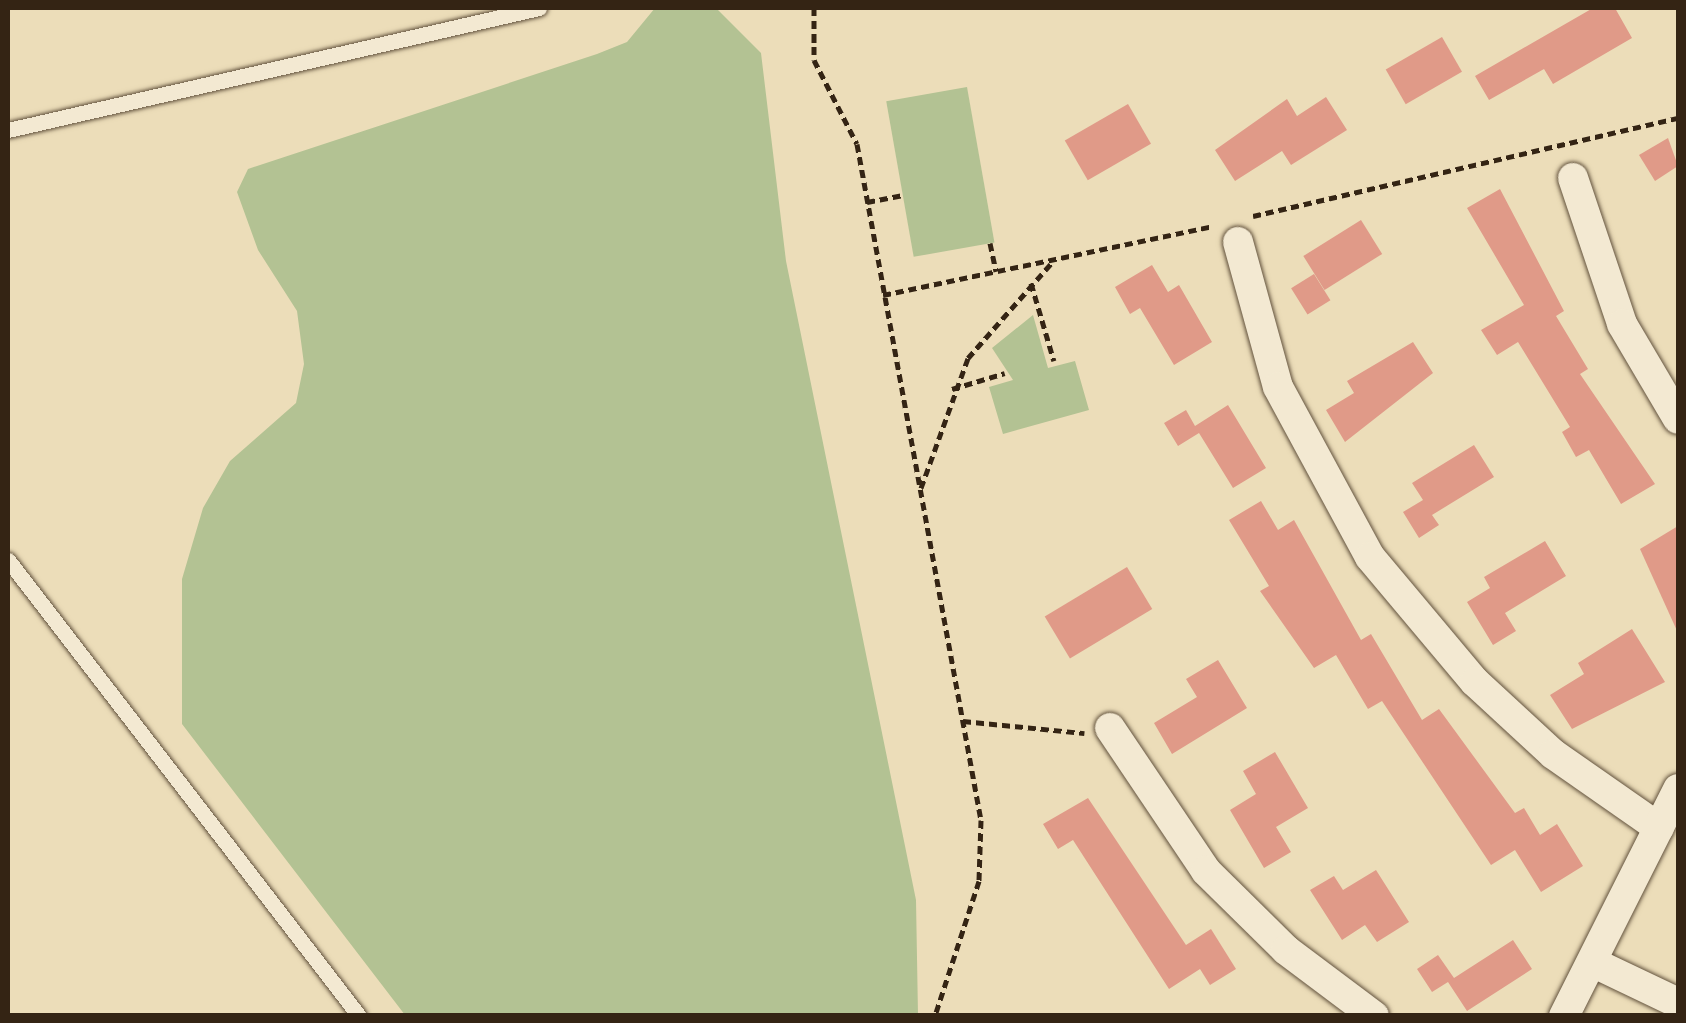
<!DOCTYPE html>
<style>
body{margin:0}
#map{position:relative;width:1686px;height:1023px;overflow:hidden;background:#ecddb9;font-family:"IM FELL DW Pica",serif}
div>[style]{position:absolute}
.green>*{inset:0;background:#b3c293;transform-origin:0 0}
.building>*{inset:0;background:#e09a88;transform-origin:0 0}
.path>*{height:5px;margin-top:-2.5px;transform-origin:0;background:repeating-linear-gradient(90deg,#342414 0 8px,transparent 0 13px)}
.roads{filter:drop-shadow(0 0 2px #62523d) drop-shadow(0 0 2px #62523d)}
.service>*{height:15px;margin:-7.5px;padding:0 7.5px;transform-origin:7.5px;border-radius:7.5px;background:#f3e9d2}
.minor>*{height:30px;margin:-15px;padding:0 15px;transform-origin:15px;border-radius:15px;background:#f3e9d2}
span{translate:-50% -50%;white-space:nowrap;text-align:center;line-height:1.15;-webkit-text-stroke:9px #f3e9d2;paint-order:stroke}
.frame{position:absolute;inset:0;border:10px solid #342414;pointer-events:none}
</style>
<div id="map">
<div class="green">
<i style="clip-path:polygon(655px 8px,716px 8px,761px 53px,786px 261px,916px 900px,918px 1015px,405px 1015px,182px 724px,182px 579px,203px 508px,230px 461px,296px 403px,304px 364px,297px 311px,258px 250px,237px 192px,248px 169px,597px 54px,627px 42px)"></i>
<i style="left:967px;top:87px;width:158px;height:82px;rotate:80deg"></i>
<i style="clip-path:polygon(1033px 315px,1048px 368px,1075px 361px,1089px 410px,1003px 434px,989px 387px,1013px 380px,992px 348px)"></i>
</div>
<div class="building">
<i style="clip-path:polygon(1593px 8px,1615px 8px,1632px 38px,1553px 84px,1544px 69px,1489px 100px,1475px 76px)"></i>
<i style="left:1442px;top:37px;width:40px;height:65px;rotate:60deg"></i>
<i style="clip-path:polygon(1326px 97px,1347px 130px,1291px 165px,1282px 151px,1235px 181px,1215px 150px,1287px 99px,1297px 116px)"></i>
<i style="left:1128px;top:104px;width:46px;height:73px;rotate:60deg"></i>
<i style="clip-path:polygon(1668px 138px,1678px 166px,1655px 181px,1639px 155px)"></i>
<i style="clip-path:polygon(1500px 189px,1564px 311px,1556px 316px,1588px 369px,1580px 374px,1655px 484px,1621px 504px,1589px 450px,1576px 457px,1562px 432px,1570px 427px,1518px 342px,1497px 355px,1481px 330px,1524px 305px,1467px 208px)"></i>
<i style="left:1361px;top:220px;width:40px;height:68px;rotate:58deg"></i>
<i style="clip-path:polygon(1152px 265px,1168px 292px,1179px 285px,1212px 342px,1174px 365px,1140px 308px,1130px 314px,1115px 287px)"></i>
<i style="left:1314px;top:274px;width:31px;height:27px;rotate:58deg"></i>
<i style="clip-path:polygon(1413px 342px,1433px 373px,1345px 442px,1326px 410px,1354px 393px,1347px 381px)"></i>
<i style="clip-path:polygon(1228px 405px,1266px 468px,1233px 488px,1199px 433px,1178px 446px,1164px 423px,1186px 410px,1195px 426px)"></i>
<i style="clip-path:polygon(1474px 445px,1494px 477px,1432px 515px,1439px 525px,1419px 538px,1403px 512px,1423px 500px,1412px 483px)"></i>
<i style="clip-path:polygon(1261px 501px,1278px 530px,1294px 520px,1361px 640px,1371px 634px,1422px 720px,1439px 709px,1515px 813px,1524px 808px,1540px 835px,1557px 824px,1583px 866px,1541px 892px,1515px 850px,1491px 865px,1382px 701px,1368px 709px,1336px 655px,1314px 668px,1260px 591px,1269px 586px,1229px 520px)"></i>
<i style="clip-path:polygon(1678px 526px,1678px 633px,1640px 549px)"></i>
<i style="clip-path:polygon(1545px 541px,1566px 576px,1505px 613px,1516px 631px,1493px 645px,1467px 602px,1490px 588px,1484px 577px)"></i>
<i style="left:1127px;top:567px;width:49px;height:96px;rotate:59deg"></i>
<i style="clip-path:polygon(1632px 629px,1665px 682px,1572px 729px,1550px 695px,1584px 674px,1578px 663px)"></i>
<i style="clip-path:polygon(1218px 660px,1247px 708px,1172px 754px,1154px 723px,1197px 697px,1186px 679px)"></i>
<i style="clip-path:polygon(1275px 752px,1308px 808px,1276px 827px,1291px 852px,1264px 868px,1230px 810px,1256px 794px,1243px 771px)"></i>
<i style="clip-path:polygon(1088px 798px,1186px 945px,1211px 929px,1236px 969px,1210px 985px,1200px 969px,1169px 989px,1073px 840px,1058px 849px,1043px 824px)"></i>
<i style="clip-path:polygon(1376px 870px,1409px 922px,1377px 942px,1365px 925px,1342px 940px,1310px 890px,1334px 876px,1343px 890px)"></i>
<i style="clip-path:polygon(1513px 940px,1532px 969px,1467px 1011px,1448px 982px,1432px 992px,1417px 969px,1438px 955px,1454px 978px)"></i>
</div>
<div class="path">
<i style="left:814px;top:8px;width:52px;rotate:90deg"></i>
<i style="left:814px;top:60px;width:94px;rotate:62.9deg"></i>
<i style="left:857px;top:144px;width:687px;rotate:79.61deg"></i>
<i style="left:981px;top:820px;width:61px;rotate:91.9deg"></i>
<i style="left:979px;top:881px;width:142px;rotate:108.1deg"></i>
<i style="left:867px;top:202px;width:37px;rotate:-11deg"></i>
<i style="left:1253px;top:216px;width:436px;rotate:-13deg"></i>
<i style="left:990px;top:243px;width:29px;rotate:78deg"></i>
<i style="left:1031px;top:283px;width:81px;rotate:73.6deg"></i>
<i style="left:883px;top:295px;width:337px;rotate:-11.8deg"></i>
<i style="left:952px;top:389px;width:55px;rotate:-16.8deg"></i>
<i style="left:921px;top:488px;width:138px;rotate:-70.1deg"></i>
<i style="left:968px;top:358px;width:130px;rotate:-48.7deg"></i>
<i style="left:963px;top:721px;width:122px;rotate:5.7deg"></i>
</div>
<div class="roads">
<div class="service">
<i style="left:8px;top:130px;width:545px;rotate:-12.94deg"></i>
<i style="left:8px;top:560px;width:575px;rotate:52.41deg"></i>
</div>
<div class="minor">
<i style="left:1573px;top:178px;width:154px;rotate:71.4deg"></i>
<i style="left:1622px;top:324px;width:110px;rotate:59.5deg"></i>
<i style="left:1238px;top:242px;width:150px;rotate:74.6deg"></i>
<i style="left:1278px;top:387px;width:193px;rotate:61.6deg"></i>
<i style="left:1370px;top:557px;width:163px;rotate:50deg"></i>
<i style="left:1475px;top:682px;width:106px;rotate:42.7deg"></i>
<i style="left:1553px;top:754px;width:129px;rotate:34.9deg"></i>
<i style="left:1110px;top:728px;width:172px;rotate:56.1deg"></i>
<i style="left:1206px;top:871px;width:112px;rotate:44.6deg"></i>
<i style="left:1286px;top:950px;width:110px;rotate:36.9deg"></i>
<i style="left:1592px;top:962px;width:95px;rotate:25.5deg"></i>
<i style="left:1564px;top:1016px;width:254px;rotate:-63.3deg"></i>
</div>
</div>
<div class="frame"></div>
</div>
